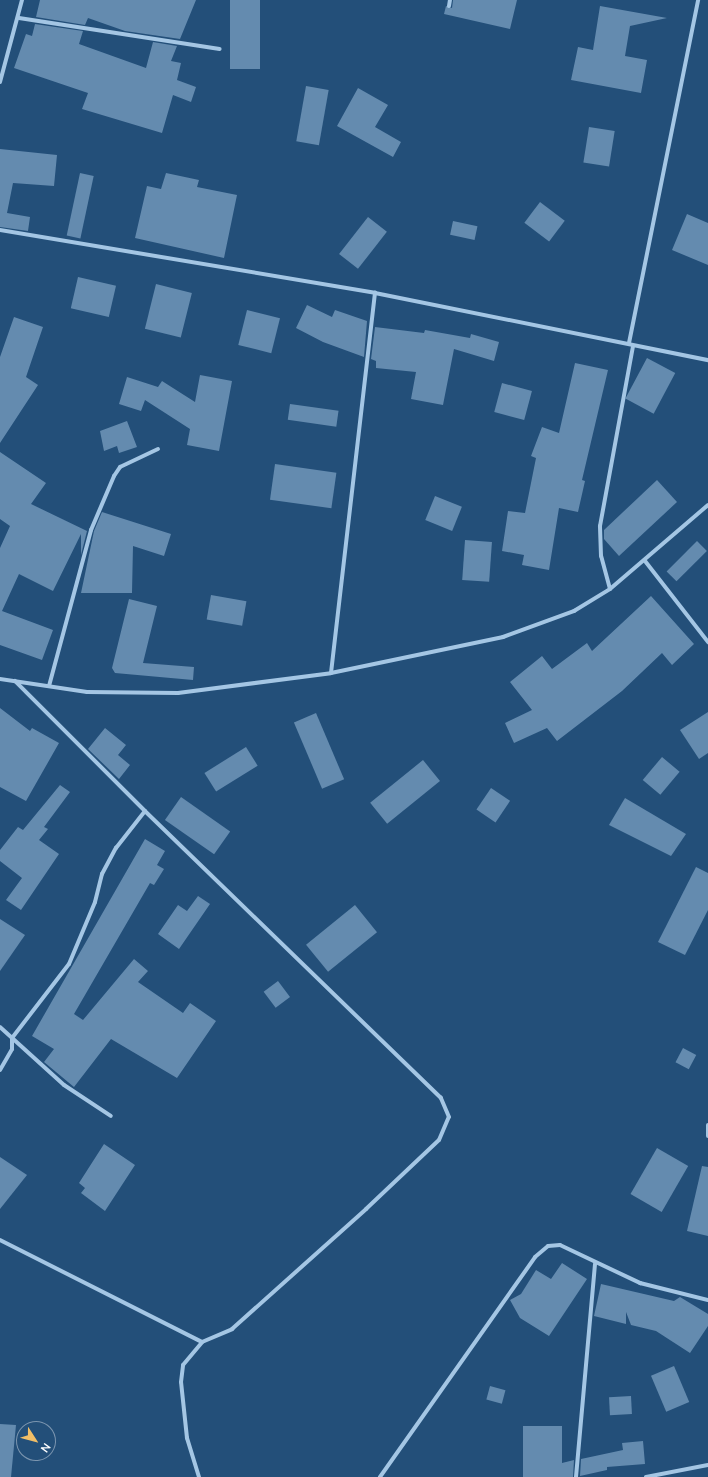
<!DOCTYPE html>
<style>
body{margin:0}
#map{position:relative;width:708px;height:1477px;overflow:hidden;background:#234f79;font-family:"Nunito Sans",sans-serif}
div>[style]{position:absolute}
.building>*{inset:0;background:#648baf;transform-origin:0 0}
.street>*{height:4px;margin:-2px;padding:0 2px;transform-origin:2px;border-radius:2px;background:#a4c6e4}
span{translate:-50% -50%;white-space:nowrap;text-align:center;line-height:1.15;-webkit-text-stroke:3.5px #234f79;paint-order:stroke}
.north{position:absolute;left:16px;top:1421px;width:40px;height:40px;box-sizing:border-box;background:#234f79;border:1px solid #7b95af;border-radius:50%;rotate:126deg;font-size:11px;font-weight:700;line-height:16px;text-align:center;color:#fff}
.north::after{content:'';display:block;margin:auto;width:14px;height:18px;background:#f0be67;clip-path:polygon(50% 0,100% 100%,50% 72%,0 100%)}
</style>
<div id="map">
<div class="building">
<i style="clip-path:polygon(40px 0,196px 0,180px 39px,125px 31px,88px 18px,85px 25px,36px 17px)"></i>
<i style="left:230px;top:0;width:30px;height:69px"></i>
<i style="clip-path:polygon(453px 0,517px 0,510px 29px,444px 14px,446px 6px,452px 8px)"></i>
<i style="clip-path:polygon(600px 6px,667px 18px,630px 26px,625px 56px,647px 60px,641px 93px,571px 80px,578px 47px,593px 50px)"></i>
<i style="clip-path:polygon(35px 24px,83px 31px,79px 44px,146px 68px,153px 42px,177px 46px,171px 61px,181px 63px,177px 80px,196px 87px,191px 102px,173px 95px,162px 133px,82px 109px,88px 93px,14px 68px,26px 34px,32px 36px)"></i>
<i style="left:306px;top:86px;width:23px;height:56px;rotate:10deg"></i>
<i style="clip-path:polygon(358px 88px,388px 105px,375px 127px,401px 142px,393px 157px,337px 126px)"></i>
<i style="left:589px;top:127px;width:26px;height:36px;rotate:9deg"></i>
<i style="clip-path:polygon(0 149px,57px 155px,54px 186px,13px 183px,7px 213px,30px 217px,28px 231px,0 227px)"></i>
<i style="left:80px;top:173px;width:14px;height:64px;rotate:12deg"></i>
<i style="clip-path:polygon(166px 173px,199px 180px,197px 187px,237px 195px,224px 258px,135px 238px,147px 186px,161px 189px)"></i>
<i style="left:540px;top:202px;width:31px;height:26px;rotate:37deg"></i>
<i style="clip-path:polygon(687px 214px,708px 223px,708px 265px,672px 250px)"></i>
<i style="left:368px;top:217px;width:24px;height:47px;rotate:38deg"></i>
<i style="left:453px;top:221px;width:25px;height:14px;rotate:12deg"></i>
<i style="left:78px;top:277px;width:39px;height:32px;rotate:13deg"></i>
<i style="left:156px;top:284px;width:37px;height:46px;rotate:14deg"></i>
<i style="clip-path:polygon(307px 305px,332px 317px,335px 310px,367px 321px,364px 357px,323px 342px,296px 328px)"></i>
<i style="left:247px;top:310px;width:34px;height:36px;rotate:14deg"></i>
<i style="clip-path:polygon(14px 317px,43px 327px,26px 377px,38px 385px,0 443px,0 357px)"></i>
<i style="clip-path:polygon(375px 327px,424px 333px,425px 330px,470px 338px,471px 334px,499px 342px,494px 361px,454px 349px,443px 405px,411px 399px,416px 372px,376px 368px,376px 361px,371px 359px)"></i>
<i style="left:647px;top:358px;width:32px;height:46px;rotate:28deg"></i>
<i style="clip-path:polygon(575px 363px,608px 370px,582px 480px,585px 481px,578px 512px,559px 508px,549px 570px,522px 565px,524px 555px,502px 551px,508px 511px,525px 513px,536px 458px,531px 456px,542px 427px,559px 433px)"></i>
<i style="clip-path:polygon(200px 375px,232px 381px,219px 451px,187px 445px,190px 429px,145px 400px,141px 411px,119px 404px,127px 377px,158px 387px,162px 381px,195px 402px)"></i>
<i style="left:502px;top:383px;width:31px;height:30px;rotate:15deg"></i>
<i style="left:290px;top:404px;width:49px;height:16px;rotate:8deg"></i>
<i style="clip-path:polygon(127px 421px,137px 447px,119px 453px,117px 446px,104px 451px,100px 431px)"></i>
<i style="clip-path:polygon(0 452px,46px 483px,31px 504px,87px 531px,81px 555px,81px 534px,53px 591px,19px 574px,2px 611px,53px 630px,42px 660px,0 645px,0 548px,10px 526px,0 519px)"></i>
<i style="left:275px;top:464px;width:62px;height:36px;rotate:8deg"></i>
<i style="clip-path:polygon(657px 480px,677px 502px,619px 556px,604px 539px,604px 530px)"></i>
<i style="left:435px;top:496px;width:29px;height:26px;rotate:22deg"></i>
<i style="clip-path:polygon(102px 512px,171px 534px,164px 556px,133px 546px,132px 593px,81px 593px,94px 531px)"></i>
<i style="left:465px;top:540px;width:27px;height:40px;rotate:4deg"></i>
<i style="left:697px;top:541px;width:14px;height:43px;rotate:45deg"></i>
<i style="left:211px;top:595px;width:36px;height:25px;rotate:10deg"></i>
<i style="clip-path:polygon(651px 596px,694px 644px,672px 665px,662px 653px,622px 691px,557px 741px,547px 728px,514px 743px,505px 723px,532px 710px,510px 682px,542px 656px,552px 669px,587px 643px,592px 651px)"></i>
<i style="clip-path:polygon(129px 599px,157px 606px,143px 663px,194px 667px,193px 680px,115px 673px,112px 668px)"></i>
<i style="clip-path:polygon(0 708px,30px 731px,32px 728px,59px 743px,26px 801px,0 787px)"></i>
<i style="clip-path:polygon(708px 712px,708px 753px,699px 759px,680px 730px)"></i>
<i style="left:316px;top:713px;width:72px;height:24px;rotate:67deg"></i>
<i style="clip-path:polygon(105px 728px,126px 745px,118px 755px,130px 765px,119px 779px,88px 749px)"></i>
<i style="left:246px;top:747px;width:22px;height:49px;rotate:58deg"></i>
<i style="left:662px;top:757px;width:23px;height:30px;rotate:40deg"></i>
<i style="left:423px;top:760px;width:27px;height:68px;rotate:51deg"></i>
<i style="clip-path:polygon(60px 785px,70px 792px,44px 827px,48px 829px,39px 840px,59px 854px,21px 910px,6px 900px,22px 878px,0 861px,0 850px,18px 827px,23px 830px)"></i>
<i style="left:491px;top:788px;width:23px;height:26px;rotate:34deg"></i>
<i style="left:181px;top:797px;width:60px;height:28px;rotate:35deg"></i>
<i style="clip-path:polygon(625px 798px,686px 834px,671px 856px,609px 825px)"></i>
<i style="clip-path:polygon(145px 839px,165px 851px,157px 865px,164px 869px,154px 885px,150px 883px,74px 1014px,83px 1020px,134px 959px,148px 971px,138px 982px,183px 1013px,190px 1003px,216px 1021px,177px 1078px,111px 1039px,74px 1087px,44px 1062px,54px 1049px,32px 1036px)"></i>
<i style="clip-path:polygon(696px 867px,708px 873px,708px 910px,685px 955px,658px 942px)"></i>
<i style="clip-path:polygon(198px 896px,210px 904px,179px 949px,158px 934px,178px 905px,187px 911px)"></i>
<i style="left:355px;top:905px;width:35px;height:63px;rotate:51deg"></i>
<i style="clip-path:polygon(0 919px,25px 935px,0 971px)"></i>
<i style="left:278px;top:981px;width:20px;height:18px;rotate:53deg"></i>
<i style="left:683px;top:1048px;width:15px;height:16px;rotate:28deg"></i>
<i style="clip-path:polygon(104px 1144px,135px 1165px,105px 1211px,81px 1193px,85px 1188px,79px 1183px)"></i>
<i style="left:657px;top:1148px;width:36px;height:53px;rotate:30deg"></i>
<i style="clip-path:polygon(0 1157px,27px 1175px,0 1209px)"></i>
<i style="clip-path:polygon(702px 1166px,708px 1167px,708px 1236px,687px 1231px)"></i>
<i style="clip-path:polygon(562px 1263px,587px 1279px,549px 1336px,520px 1318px,510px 1300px,521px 1294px,536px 1270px,551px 1279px)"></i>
<i style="clip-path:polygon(601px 1284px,674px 1301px,680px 1297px,708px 1314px,708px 1326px,690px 1353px,656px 1331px,631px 1325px,626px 1312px,626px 1324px,594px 1316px)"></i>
<i style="left:674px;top:1366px;width:39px;height:25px;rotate:67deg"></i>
<i style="left:490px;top:1386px;width:16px;height:14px;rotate:15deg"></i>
<i style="left:631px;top:1396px;width:18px;height:22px;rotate:87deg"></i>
<i style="clip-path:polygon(0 1424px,16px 1425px,11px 1477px,0 1477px)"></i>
<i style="clip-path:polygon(523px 1426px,562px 1426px,562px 1463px,574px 1460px,573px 1477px,523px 1477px)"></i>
<i style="clip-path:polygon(643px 1441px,645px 1464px,607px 1467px,607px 1470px,580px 1476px,581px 1459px,623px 1450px,622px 1443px)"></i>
</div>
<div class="street">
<i style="left:449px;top:6px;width:6px;rotate:-81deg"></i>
<i style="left:19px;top:18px;width:203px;rotate:8.8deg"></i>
<i style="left:0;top:82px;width:85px;rotate:-75deg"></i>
<i style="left:0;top:230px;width:380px;rotate:9.5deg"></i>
<i style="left:375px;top:293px;width:340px;rotate:11.4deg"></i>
<i style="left:629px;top:343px;width:350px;rotate:-78.6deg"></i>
<i style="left:645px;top:561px;width:103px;rotate:52.1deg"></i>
<i style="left:610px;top:589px;width:34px;rotate:-105deg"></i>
<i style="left:601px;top:556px;width:30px;rotate:-92deg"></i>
<i style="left:600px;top:526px;width:182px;rotate:-79.6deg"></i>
<i style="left:331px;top:673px;width:383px;rotate:-83.4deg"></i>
<i style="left:0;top:679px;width:88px;rotate:8.5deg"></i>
<i style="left:87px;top:692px;width:91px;rotate:0.6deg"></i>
<i style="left:178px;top:693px;width:154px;rotate:-7.4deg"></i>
<i style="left:331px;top:673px;width:176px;rotate:-11.8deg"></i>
<i style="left:503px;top:637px;width:76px;rotate:-20.1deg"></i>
<i style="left:574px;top:611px;width:42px;rotate:-31.4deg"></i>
<i style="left:610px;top:589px;width:129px;rotate:-40.6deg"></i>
<i style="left:49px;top:686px;width:162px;rotate:-74.9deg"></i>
<i style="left:91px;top:530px;width:59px;rotate:-66.9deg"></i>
<i style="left:114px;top:476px;width:11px;rotate:-56deg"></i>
<i style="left:120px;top:467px;width:42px;rotate:-25.3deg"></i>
<i style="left:0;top:1027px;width:86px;rotate:42.2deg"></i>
<i style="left:64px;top:1085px;width:56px;rotate:33.4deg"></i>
<i style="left:0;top:1070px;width:24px;rotate:-60deg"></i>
<i style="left:12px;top:1049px;width:11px;rotate:-90deg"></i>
<i style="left:12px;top:1038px;width:93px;rotate:-52.4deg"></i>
<i style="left:69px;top:964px;width:67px;rotate:-67.2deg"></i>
<i style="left:95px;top:902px;width:29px;rotate:-76deg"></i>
<i style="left:102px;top:874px;width:30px;rotate:-62deg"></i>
<i style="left:116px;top:848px;width:47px;rotate:-51.9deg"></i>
<i style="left:145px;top:811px;width:184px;rotate:-135deg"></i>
<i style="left:708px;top:1125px;width:11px;rotate:90deg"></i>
<i style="left:0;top:1240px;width:226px;rotate:26.8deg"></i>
<i style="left:202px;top:1342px;width:33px;rotate:-23deg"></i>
<i style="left:232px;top:1329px;width:180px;rotate:-41.8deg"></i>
<i style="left:366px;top:1209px;width:100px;rotate:-43.4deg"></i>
<i style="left:439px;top:1140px;width:25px;rotate:-67deg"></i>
<i style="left:449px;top:1117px;width:21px;rotate:-113deg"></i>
<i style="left:441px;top:1098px;width:412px;rotate:-135.9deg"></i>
<i style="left:199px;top:1477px;width:41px;rotate:-107.1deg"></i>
<i style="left:187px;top:1438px;width:56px;rotate:-96.1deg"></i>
<i style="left:181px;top:1382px;width:17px;rotate:-83deg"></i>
<i style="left:183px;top:1365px;width:30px;rotate:-50deg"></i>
<i style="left:380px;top:1477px;width:269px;rotate:-54.8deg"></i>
<i style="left:535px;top:1257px;width:17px;rotate:-40deg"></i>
<i style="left:548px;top:1246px;width:12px;rotate:-5deg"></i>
<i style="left:560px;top:1245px;width:89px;rotate:25.4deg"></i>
<i style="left:640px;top:1283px;width:70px;rotate:14deg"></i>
<i style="left:576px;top:1477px;width:214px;rotate:-84.9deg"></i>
<i style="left:646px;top:1477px;width:63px;rotate:-11deg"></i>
</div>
<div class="north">N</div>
</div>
